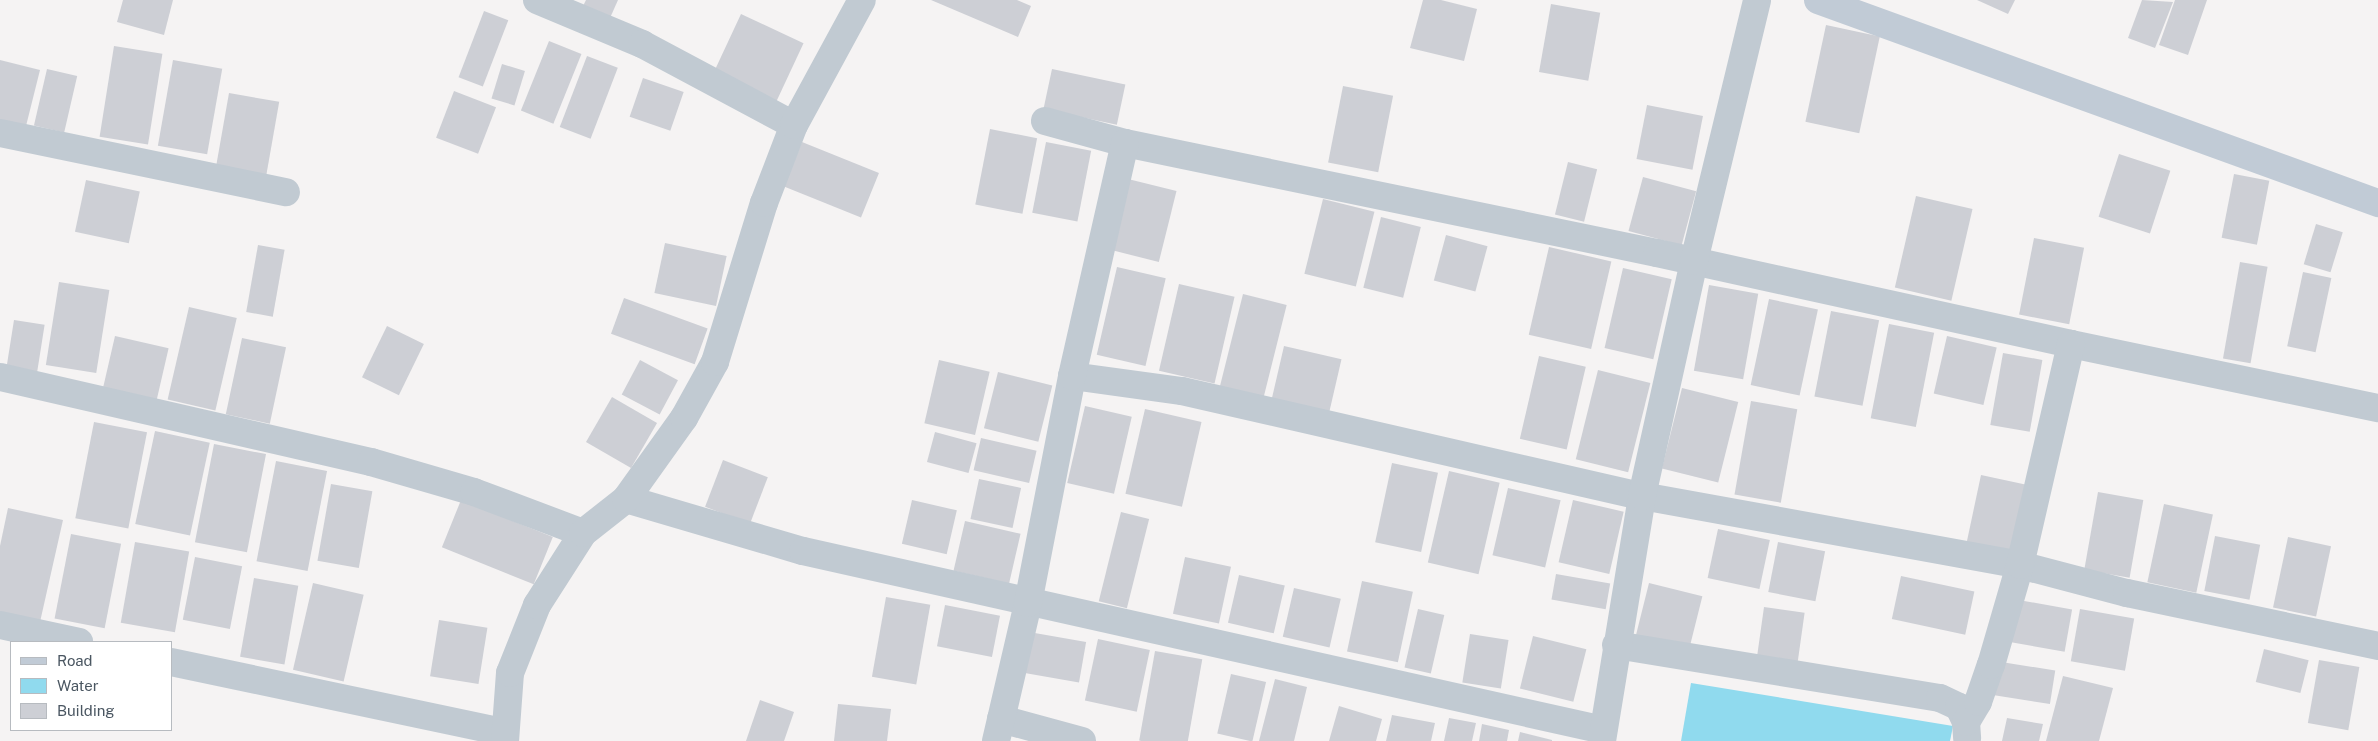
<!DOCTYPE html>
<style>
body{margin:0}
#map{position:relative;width:2378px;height:741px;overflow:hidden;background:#f5f3f3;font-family:"Public Sans",sans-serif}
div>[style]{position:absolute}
.water>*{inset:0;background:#90daee}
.building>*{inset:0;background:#cdcfd5;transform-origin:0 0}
.street>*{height:28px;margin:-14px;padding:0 14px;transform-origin:14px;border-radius:14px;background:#c1cad2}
.secondary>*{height:28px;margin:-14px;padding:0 14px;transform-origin:14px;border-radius:14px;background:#c1cbd6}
span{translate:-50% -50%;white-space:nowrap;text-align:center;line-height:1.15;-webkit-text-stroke:5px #fff;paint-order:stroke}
.legend{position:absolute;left:10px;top:641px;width:162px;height:90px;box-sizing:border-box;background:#fff;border:1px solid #b7bbc0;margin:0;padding:6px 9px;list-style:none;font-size:15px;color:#4a5661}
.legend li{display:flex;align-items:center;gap:10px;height:25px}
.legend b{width:25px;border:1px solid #b7bbc0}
</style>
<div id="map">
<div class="water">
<i style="clip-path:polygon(1691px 683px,1953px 726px,1950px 741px,1681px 741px)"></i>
</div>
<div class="building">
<i style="clip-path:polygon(123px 0,173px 0,164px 35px,117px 22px)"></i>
<i style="clip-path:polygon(586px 0,618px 0,610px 18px,583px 6px)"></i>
<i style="clip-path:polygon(931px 0,1017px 0,1031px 6px,1018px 37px)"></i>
<i style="clip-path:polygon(1423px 0,1441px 0,1477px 9px,1464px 61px,1410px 48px)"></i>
<i style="clip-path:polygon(1977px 0,2015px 0,2008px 14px)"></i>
<i style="clip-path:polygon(2142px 0,2173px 2px,2155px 48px,2128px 38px)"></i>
<i style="clip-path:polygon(2175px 0,2207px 0,2188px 55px,2159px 45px)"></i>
<i style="left:1551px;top:4px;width:50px;height:69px;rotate:10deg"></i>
<i style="left:484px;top:11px;width:26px;height:71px;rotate:21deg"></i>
<i style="left:741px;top:14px;width:69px;height:64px;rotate:25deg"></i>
<i style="left:1826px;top:25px;width:55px;height:99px;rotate:12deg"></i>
<i style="left:549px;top:41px;width:35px;height:75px;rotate:22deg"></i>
<i style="left:114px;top:46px;width:49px;height:92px;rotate:9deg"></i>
<i style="left:587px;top:56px;width:33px;height:76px;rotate:21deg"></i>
<i style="clip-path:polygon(0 60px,40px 70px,26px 126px,0 120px)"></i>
<i style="left:173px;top:60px;width:50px;height:87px;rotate:10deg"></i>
<i style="left:502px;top:64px;width:24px;height:36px;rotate:17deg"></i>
<i style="left:47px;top:69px;width:31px;height:58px;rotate:13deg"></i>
<i style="left:1052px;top:69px;width:75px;height:41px;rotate:12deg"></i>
<i style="left:643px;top:78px;width:43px;height:41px;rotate:19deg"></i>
<i style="left:1343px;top:86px;width:51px;height:78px;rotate:11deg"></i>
<i style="left:454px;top:91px;width:45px;height:50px;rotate:21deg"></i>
<i style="left:229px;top:93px;width:51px;height:74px;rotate:10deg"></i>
<i style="left:1647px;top:105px;width:57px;height:55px;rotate:11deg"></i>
<i style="left:990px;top:129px;width:48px;height:77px;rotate:11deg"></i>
<i style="left:802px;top:142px;width:83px;height:48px;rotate:22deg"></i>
<i style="left:1046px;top:142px;width:46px;height:72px;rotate:11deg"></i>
<i style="left:2119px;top:154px;width:54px;height:66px;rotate:18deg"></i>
<i style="left:1568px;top:162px;width:30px;height:54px;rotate:14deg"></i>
<i style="left:2234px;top:174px;width:36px;height:65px;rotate:11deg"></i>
<i style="left:1643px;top:177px;width:55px;height:56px;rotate:15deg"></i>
<i style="left:1128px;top:179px;width:50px;height:73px;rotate:14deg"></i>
<i style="left:86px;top:180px;width:55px;height:53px;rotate:12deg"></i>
<i style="left:1916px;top:196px;width:58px;height:94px;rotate:13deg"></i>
<i style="left:1323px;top:199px;width:53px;height:77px;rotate:14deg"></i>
<i style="left:1381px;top:217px;width:41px;height:73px;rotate:14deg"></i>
<i style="left:2316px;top:224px;width:28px;height:42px;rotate:17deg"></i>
<i style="left:1446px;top:235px;width:43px;height:47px;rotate:15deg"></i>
<i style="left:2034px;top:238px;width:51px;height:78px;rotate:11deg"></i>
<i style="left:665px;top:243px;width:63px;height:51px;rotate:12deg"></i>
<i style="left:258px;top:245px;width:27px;height:68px;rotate:10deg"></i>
<i style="left:1549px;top:247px;width:64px;height:90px;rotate:13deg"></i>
<i style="left:2240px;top:262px;width:28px;height:98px;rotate:10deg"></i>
<i style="left:1117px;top:267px;width:50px;height:90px;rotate:13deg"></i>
<i style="left:1623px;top:268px;width:50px;height:82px;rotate:13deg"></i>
<i style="left:2303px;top:272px;width:29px;height:76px;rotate:12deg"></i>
<i style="left:59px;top:282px;width:51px;height:84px;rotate:9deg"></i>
<i style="left:1179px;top:284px;width:57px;height:89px;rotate:13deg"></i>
<i style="left:1709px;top:285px;width:50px;height:87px;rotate:10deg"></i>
<i style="left:1243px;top:294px;width:45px;height:98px;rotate:14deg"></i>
<i style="left:624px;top:298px;width:89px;height:38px;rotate:20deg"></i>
<i style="left:1769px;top:299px;width:50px;height:88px;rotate:12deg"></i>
<i style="left:189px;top:307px;width:49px;height:95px;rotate:13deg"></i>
<i style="left:1831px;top:311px;width:49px;height:87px;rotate:11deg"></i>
<i style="left:14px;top:320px;width:31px;height:49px;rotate:9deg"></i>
<i style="left:1889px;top:324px;width:46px;height:96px;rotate:11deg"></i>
<i style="left:387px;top:326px;width:41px;height:57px;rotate:26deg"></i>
<i style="left:115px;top:336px;width:55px;height:53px;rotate:13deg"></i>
<i style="left:1947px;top:336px;width:51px;height:59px;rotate:13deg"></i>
<i style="left:242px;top:338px;width:45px;height:78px;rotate:12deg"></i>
<i style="left:1284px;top:346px;width:59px;height:57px;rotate:13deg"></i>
<i style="left:2003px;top:353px;width:40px;height:73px;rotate:10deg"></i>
<i style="left:1539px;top:356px;width:48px;height:85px;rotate:13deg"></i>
<i style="left:640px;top:360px;width:43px;height:39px;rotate:28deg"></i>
<i style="left:939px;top:360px;width:52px;height:65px;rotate:13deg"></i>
<i style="left:1598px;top:370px;width:54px;height:92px;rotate:14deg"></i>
<i style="left:998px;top:372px;width:56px;height:58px;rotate:14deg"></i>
<i style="left:1682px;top:388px;width:58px;height:83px;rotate:14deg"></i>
<i style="left:612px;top:397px;width:52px;height:52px;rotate:30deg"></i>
<i style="left:1751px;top:401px;width:47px;height:95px;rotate:10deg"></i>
<i style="left:1085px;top:406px;width:48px;height:79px;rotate:13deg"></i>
<i style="left:1145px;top:409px;width:58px;height:87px;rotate:13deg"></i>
<i style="left:94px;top:422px;width:54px;height:98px;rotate:11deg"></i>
<i style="left:155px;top:431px;width:56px;height:95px;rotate:12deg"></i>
<i style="left:935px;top:432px;width:43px;height:31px;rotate:15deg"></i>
<i style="left:981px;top:438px;width:57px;height:33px;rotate:13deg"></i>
<i style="left:214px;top:444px;width:53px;height:100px;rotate:11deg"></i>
<i style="left:723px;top:460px;width:48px;height:50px;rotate:21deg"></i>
<i style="left:276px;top:461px;width:52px;height:102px;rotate:11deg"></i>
<i style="left:1392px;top:463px;width:47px;height:81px;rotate:12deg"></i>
<i style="left:1449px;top:471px;width:52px;height:94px;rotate:13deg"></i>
<i style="left:1981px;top:475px;width:50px;height:72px;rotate:12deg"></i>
<i style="left:979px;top:479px;width:43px;height:41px;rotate:12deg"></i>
<i style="left:331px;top:484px;width:42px;height:78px;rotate:10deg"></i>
<i style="left:1508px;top:488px;width:54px;height:69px;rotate:13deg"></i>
<i style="left:2098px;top:492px;width:46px;height:79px;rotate:10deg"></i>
<i style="left:461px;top:500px;width:99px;height:51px;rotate:22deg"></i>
<i style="left:912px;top:500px;width:46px;height:45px;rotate:13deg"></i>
<i style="left:1573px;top:500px;width:52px;height:64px;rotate:13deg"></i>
<i style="left:2164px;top:504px;width:50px;height:80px;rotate:12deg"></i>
<i style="clip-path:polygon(8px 508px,63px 520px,40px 622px,0 613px,0 546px)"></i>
<i style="left:1121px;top:512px;width:29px;height:92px;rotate:14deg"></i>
<i style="left:965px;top:521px;width:57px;height:51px;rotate:13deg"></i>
<i style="left:1718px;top:529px;width:53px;height:50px;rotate:12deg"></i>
<i style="left:71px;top:534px;width:51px;height:86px;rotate:11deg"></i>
<i style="left:2215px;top:536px;width:46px;height:56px;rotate:11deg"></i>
<i style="left:2288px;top:537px;width:44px;height:72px;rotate:12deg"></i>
<i style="left:135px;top:542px;width:55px;height:82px;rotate:10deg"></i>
<i style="left:1778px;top:542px;width:48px;height:51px;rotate:11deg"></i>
<i style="left:195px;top:557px;width:48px;height:64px;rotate:11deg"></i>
<i style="left:1185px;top:557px;width:47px;height:58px;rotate:12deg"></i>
<i style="left:1556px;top:574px;width:55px;height:26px;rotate:10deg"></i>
<i style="left:1239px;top:575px;width:47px;height:49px;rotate:13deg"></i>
<i style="left:1901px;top:576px;width:75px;height:44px;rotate:12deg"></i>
<i style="left:254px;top:578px;width:45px;height:80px;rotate:10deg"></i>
<i style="left:1362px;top:581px;width:52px;height:72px;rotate:12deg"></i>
<i style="left:313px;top:583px;width:52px;height:89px;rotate:13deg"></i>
<i style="left:1649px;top:583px;width:55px;height:58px;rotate:14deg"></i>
<i style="left:1294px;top:588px;width:48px;height:50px;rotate:13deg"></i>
<i style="left:886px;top:597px;width:45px;height:81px;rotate:10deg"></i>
<i style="left:2013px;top:599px;width:60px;height:43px;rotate:10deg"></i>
<i style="left:945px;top:605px;width:56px;height:42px;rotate:11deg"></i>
<i style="left:1764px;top:607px;width:41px;height:57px;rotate:8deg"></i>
<i style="left:1418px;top:609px;width:27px;height:60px;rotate:13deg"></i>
<i style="left:2080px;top:609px;width:55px;height:53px;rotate:10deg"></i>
<i style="left:439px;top:620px;width:49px;height:57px;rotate:9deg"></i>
<i style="left:1029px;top:632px;width:58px;height:41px;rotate:10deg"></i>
<i style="left:1470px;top:634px;width:39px;height:49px;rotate:9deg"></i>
<i style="left:1533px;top:636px;width:55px;height:54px;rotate:14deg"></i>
<i style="left:1098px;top:639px;width:53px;height:63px;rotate:12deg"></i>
<i style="left:2264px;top:649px;width:46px;height:34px;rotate:14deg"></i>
<i style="left:1155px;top:651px;width:48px;height:91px;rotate:10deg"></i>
<i style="left:2319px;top:660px;width:41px;height:64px;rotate:10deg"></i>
<i style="left:1995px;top:661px;width:61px;height:34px;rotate:9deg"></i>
<i style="left:1231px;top:674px;width:36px;height:61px;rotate:13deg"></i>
<i style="clip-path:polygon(2063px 676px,2113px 688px,2099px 741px,2046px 741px)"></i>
<i style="clip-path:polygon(1275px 679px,1307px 687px,1294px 741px,1259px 741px)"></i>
<i style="clip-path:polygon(760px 700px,794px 712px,784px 741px,746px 741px)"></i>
<i style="clip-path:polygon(838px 704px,891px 709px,887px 741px,834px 741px)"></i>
<i style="clip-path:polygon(1339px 706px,1382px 719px,1376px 741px,1329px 741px)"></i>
<i style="clip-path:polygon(1392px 715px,1435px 723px,1431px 741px,1386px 741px)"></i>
<i style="clip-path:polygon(1449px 718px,1476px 723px,1472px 741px,1444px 741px)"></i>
<i style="clip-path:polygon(2007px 718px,2043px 724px,2039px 741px,2002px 741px)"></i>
<i style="clip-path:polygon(1482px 724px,1509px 730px,1507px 741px,1479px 741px)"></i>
<i style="clip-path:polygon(1520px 732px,1552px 740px,1552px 741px,1518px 741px)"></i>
</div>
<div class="street">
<i style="left:537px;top:0;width:114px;rotate:22.7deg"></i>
<i style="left:642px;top:44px;width:172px;rotate:28.1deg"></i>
<i style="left:1045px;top:121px;width:83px;rotate:15.4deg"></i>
<i style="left:1125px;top:143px;width:543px;rotate:11.68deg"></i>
<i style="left:1657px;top:253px;width:424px;rotate:12.4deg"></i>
<i style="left:2071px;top:344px;width:314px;rotate:11.8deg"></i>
<i style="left:0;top:133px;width:292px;rotate:11.7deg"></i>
<i style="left:1072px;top:376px;width:111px;rotate:7.8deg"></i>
<i style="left:1182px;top:391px;width:472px;rotate:12.9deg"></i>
<i style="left:1642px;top:496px;width:384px;rotate:10.3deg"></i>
<i style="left:2020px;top:565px;width:111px;rotate:14.7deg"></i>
<i style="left:2127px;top:593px;width:257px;rotate:11.9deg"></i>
<i style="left:0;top:377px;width:381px;rotate:12.9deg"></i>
<i style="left:371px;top:462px;width:107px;rotate:16.2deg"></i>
<i style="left:474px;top:492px;width:116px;rotate:20.6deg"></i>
<i style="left:626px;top:499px;width:184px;rotate:16.4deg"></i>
<i style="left:803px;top:551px;width:820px;rotate:12.61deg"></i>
<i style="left:0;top:625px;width:81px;rotate:12.1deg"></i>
<i style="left:1616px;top:645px;width:328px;rotate:9.3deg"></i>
<i style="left:1940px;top:698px;width:21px;rotate:25deg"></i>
<i style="left:1959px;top:707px;width:17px;rotate:65deg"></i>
<i style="left:1966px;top:722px;width:16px;rotate:86deg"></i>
<i style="left:171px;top:662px;width:340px;rotate:11.9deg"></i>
<i style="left:1001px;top:719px;width:84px;rotate:15.2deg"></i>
<i style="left:1966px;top:722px;width:23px;rotate:-59deg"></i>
<i style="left:1978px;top:702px;width:39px;rotate:-71deg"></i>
<i style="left:1991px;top:665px;width:104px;rotate:-73.8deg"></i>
<i style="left:2020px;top:565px;width:227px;rotate:-77deg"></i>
<i style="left:505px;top:741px;width:68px;rotate:-85.8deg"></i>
<i style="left:510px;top:673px;width:73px;rotate:-68.3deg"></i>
<i style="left:537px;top:605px;width:85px;rotate:-57.4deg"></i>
<i style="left:583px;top:533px;width:55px;rotate:-38.3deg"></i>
<i style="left:626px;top:499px;width:100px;rotate:-54.4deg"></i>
<i style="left:684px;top:418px;width:64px;rotate:-61deg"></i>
<i style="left:715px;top:362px;width:166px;rotate:-72.9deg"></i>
<i style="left:764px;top:203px;width:84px;rotate:-69deg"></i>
<i style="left:794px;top:125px;width:142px;rotate:-61.5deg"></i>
<i style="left:996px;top:741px;width:142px;rotate:-76.9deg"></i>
<i style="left:1028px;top:603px;width:231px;rotate:-79deg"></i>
<i style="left:1072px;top:376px;width:239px;rotate:-77.2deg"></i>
<i style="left:1602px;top:741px;width:248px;rotate:-80.7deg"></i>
<i style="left:1642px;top:496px;width:241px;rotate:-77.5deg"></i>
<i style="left:1694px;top:261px;width:268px;rotate:-76.4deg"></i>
</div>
<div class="secondary">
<i style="left:1818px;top:0;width:596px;rotate:19.93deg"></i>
</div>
<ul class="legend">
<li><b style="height:6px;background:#c1cbd6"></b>Road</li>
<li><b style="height:14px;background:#90daee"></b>Water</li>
<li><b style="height:14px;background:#cdcfd5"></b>Building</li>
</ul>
</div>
